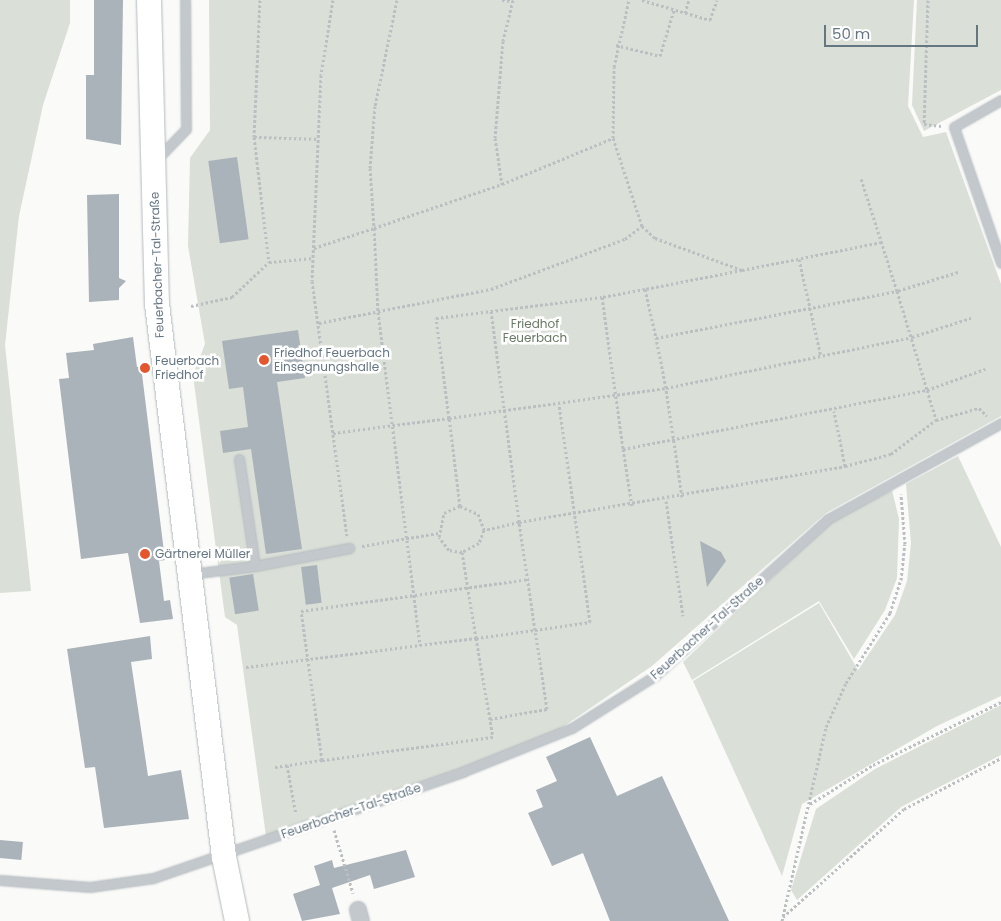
<!DOCTYPE html>
<meta charset="utf-8">
<style>
body{margin:0}
#map{position:relative;width:1001px;height:921px;overflow:hidden;background:#fafaf8;font-family:Poppins,sans-serif}
div>[style]{position:absolute}
.green>*{inset:0;background:#dadfd7}
.building>*{inset:0;background:#aab3b9;transform-origin:0 0}
.path>*{height:3px;margin-top:-1.5px;transform-origin:0;background:repeating-linear-gradient(90deg,#bbbfc2 0 2.5px,transparent 0 5px)}
.roads{filter:drop-shadow(0 0 1px #b3babf) drop-shadow(0 0 1px #b3babf)}
.lane>*{height:9px;margin:-4.5px;padding:0 4.5px;transform-origin:4.5px;border-radius:4.5px;background:#c3c8cc}
.street>*{height:16px;margin:-8px;padding:0 8px;transform-origin:8px;border-radius:8px;background:#c3c8cc}
.secondary>*{height:24px;margin:-12px;padding:0 12px;transform-origin:12px;border-radius:12px;background:#fff}
.dots>*{width:14px;height:14px;translate:-50% -50%;box-sizing:border-box;border:2px solid #fff;border-radius:50%}
span{translate:-50% -50%;white-space:nowrap;text-align:center;line-height:1.15;-webkit-text-stroke:5px #fff;paint-order:stroke}
.street-label{font-size:12px;color:#657683}
.park-label{font-size:12px;color:#687a64}
.poi-label{font-size:12px;color:#657683}
.left{translate:0 -50%;text-align:left}
.scale{position:absolute;left:824px;top:25px;width:154px;height:22px;box-sizing:border-box;border:2px solid #657683;border-top:0;padding-left:6px;font-size:15px;line-height:18px;white-space:nowrap;color:#657683;-webkit-text-stroke:4px #fff;paint-order:stroke}
</style>
<div id="map">
<div class="green">
<i style="clip-path:polygon(0 0,70px 0,70px 23px,43px 105px,19px 216px,5px 345px,31px 591px,0 593px)"></i>
<i style="clip-path:polygon(209px 0,914px 0,908px 106px,923px 137px,946px 132px,1001px 284px,1001px 416px,826px 513px,652px 666px,545px 739px,266px 836px,237px 625px,225px 617px,193px 375px,205px 344px,188px 246px,190px 158px,210px 130px)"></i>
<i style="clip-path:polygon(917px 0,1001px 0,1001px 90px,924px 131px,912px 105px)"></i>
<i style="clip-path:polygon(958px 456px,1001px 547px,1001px 696px,937px 726px,802px 804px,782px 876px,693px 681px,819px 603px,858px 670px,895px 615px,907px 581px,911px 543px,906px 484px)"></i>
<i style="clip-path:polygon(892px 490px,899px 519px,897px 578px,885px 610px,854px 659px,819px 601px,692px 680px,683px 662px,830px 523px)"></i>
<i style="clip-path:polygon(1001px 705px,1001px 755px,901px 807px,797px 900px,791px 890px,816px 809px,875px 769px)"></i>
</div>
<div class="building">
<i style="clip-path:polygon(94px 0,123px 0,121px 145px,86px 139px,86px 75px,94px 75px)"></i>
<i style="left:237px;top:157px;width:83px;height:29px;rotate:82deg"></i>
<i style="clip-path:polygon(119px 194px,119px 278px,126px 281px,119px 288px,119px 300px,89px 302px,87px 195px)"></i>
<i style="clip-path:polygon(298px 330px,305px 378px,277px 382px,302px 549px,266px 554px,251px 449px,223px 453px,220px 431px,248px 427px,243px 387px,229px 389px,222px 341px)"></i>
<i style="clip-path:polygon(133px 337px,137px 367px,141px 366px,165px 560px,159px 561px,164px 601px,170px 600px,173px 619px,140px 623px,128px 553px,81px 559px,59px 379px,69px 378px,66px 353px,94px 350px,93px 344px)"></i>
<i style="clip-path:polygon(700px 541px,721px 552px,726px 561px,707px 587px)"></i>
<i style="left:317px;top:565px;width:38px;height:16px;rotate:83deg"></i>
<i style="left:253px;top:574px;width:37px;height:24px;rotate:81deg"></i>
<i style="clip-path:polygon(150px 636px,152px 659px,131px 662px,148px 776px,181px 770px,189px 819px,104px 828px,95px 767px,85px 768px,67px 649px)"></i>
<i style="clip-path:polygon(590px 737px,617px 796px,662px 776px,729px 921px,610px 921px,583px 853px,552px 866px,528px 813px,543px 807px,536px 790px,557px 781px,546px 757px)"></i>
<i style="left:0;top:840px;width:23px;height:18px;rotate:5deg"></i>
<i style="clip-path:polygon(406px 850px,415px 877px,374px 889px,370px 875px,332px 888px,340px 914px,302px 921px,293px 894px,320px 885px,314px 866px,332px 860px,334px 868px)"></i>
</div>
<div class="path">
<i style="left:260px;top:0;width:137px;rotate:92.5deg"></i>
<i style="left:254px;top:137px;width:65px;rotate:1.8deg"></i>
<i style="left:333px;top:0;width:76px;rotate:99.1deg"></i>
<i style="left:321px;top:75px;width:206px;rotate:92.5deg"></i>
<i style="left:312px;top:281px;width:257px;rotate:82.2deg"></i>
<i style="left:397px;top:0;width:108px;rotate:101.7deg"></i>
<i style="left:375px;top:106px;width:62px;rotate:94.6deg"></i>
<i style="left:370px;top:168px;width:60px;rotate:86.2deg"></i>
<i style="left:374px;top:228px;width:135px;rotate:-19deg"></i>
<i style="left:502px;top:0;width:11px;rotate:5deg"></i>
<i style="left:513px;top:0;width:42px;rotate:103.7deg"></i>
<i style="left:503px;top:41px;width:97px;rotate:94.7deg"></i>
<i style="left:495px;top:138px;width:47px;rotate:81.3deg"></i>
<i style="left:502px;top:184px;width:120px;rotate:-22.5deg"></i>
<i style="left:613px;top:138px;width:71px;rotate:-89.2deg"></i>
<i style="left:614px;top:67px;width:69px;rotate:-77.4deg"></i>
<i style="left:642px;top:0;width:71px;rotate:16.4deg"></i>
<i style="left:710px;top:20px;width:21px;rotate:-71deg"></i>
<i style="left:928px;top:0;width:124px;rotate:91.8deg"></i>
<i style="left:924px;top:124px;width:17px;rotate:7deg"></i>
<i style="left:685px;top:13px;width:14px;rotate:-73deg"></i>
<i style="left:616px;top:45px;width:45px;rotate:14deg"></i>
<i style="left:660px;top:56px;width:48px;rotate:-73.1deg"></i>
<i style="left:254px;top:137px;width:126px;rotate:83.2deg"></i>
<i style="left:269px;top:262px;width:45px;rotate:-5.1deg"></i>
<i style="left:642px;top:226px;width:18px;rotate:43deg"></i>
<i style="left:655px;top:238px;width:93px;rotate:20.2deg"></i>
<i style="left:742px;top:270px;width:143px;rotate:-11.3deg"></i>
<i style="left:314px;top:248px;width:63px;rotate:-18.4deg"></i>
<i style="left:374px;top:228px;width:84px;rotate:87.3deg"></i>
<i style="left:378px;top:312px;width:336px;rotate:82.8deg"></i>
<i style="left:799px;top:259px;width:100px;rotate:77.3deg"></i>
<i style="left:742px;top:270px;width:99px;rotate:168.9deg"></i>
<i style="left:645px;top:289px;width:50px;rotate:77.3deg"></i>
<i style="left:656px;top:338px;width:246px;rotate:-11deg"></i>
<i style="left:897px;top:291px;width:119px;rotate:-107.7deg"></i>
<i style="left:958px;top:272px;width:64px;rotate:162.7deg"></i>
<i style="left:897px;top:291px;width:103px;rotate:73.1deg"></i>
<i style="left:927px;top:390px;width:62px;rotate:-19.9deg"></i>
<i style="left:645px;top:289px;width:44px;rotate:169.5deg"></i>
<i style="left:602px;top:297px;width:153px;rotate:82.1deg"></i>
<i style="left:623px;top:449px;width:310px;rotate:-11deg"></i>
<i style="left:927px;top:390px;width:31px;rotate:73deg"></i>
<i style="left:191px;top:306px;width:42px;rotate:-12.4deg"></i>
<i style="left:232px;top:297px;width:51px;rotate:-43.4deg"></i>
<i style="left:491px;top:311px;width:213px;rotate:82.4deg"></i>
<i style="left:519px;top:522px;width:331px;rotate:-9.7deg"></i>
<i style="left:845px;top:466px;width:56px;rotate:-101.3deg"></i>
<i style="left:319px;top:323px;width:175px;rotate:-11.2deg"></i>
<i style="left:491px;top:289px;width:143px;rotate:-20.5deg"></i>
<i style="left:625px;top:239px;width:21px;rotate:-37deg"></i>
<i style="left:642px;top:226px;width:93px;rotate:-108.2deg"></i>
<i style="left:333px;top:433px;width:117px;rotate:-7.4deg"></i>
<i style="left:449px;top:418px;width:101px;rotate:-97.4deg"></i>
<i style="left:436px;top:318px;width:167px;rotate:-7.2deg"></i>
<i style="left:623px;top:449px;width:58px;rotate:81deg"></i>
<i style="left:845px;top:466px;width:48px;rotate:-14.6deg"></i>
<i style="left:891px;top:454px;width:56px;rotate:-37.1deg"></i>
<i style="left:936px;top:420px;width:45px;rotate:-15.6deg"></i>
<i style="left:979px;top:408px;width:11px;rotate:45deg"></i>
<i style="left:682px;top:497px;width:110px;rotate:-98.4deg"></i>
<i style="left:666px;top:388px;width:251px;rotate:-11.7deg"></i>
<i style="left:912px;top:337px;width:62px;rotate:-17.9deg"></i>
<i style="left:666px;top:501px;width:116px;rotate:81.6deg"></i>
<i style="left:460px;top:506px;width:20px;rotate:24deg"></i>
<i style="left:478px;top:514px;width:17px;rotate:69deg"></i>
<i style="left:484px;top:530px;width:14px;rotate:111deg"></i>
<i style="left:479px;top:543px;width:19px;rotate:152deg"></i>
<i style="left:462px;top:552px;width:13px;rotate:-171deg"></i>
<i style="left:449px;top:550px;width:16px;rotate:-128deg"></i>
<i style="left:439px;top:537px;width:25px;rotate:-78deg"></i>
<i style="left:444px;top:513px;width:17px;rotate:-24deg"></i>
<i style="left:460px;top:506px;width:89px;rotate:-97.1deg"></i>
<i style="left:449px;top:418px;width:219px;rotate:-7.9deg"></i>
<i style="left:666px;top:388px;width:51px;rotate:-101.3deg"></i>
<i style="left:362px;top:546px;width:77px;rotate:-9.7deg"></i>
<i style="left:462px;top:552px;width:87px;rotate:80.8deg"></i>
<i style="left:476px;top:638px;width:60px;rotate:-7.7deg"></i>
<i style="left:535px;top:630px;width:109px;rotate:-98.4deg"></i>
<i style="left:519px;top:522px;width:36px;rotate:167deg"></i>
<i style="left:246px;top:667px;width:232px;rotate:-7.2deg"></i>
<i style="left:476px;top:638px;width:100px;rotate:80.3deg"></i>
<i style="left:493px;top:737px;width:173px;rotate:172.3deg"></i>
<i style="left:490px;top:719px;width:58px;rotate:-10deg"></i>
<i style="left:547px;top:709px;width:80px;rotate:-98.6deg"></i>
<i style="left:535px;top:630px;width:56px;rotate:-8.3deg"></i>
<i style="left:590px;top:622px;width:220px;rotate:-98.1deg"></i>
<i style="left:287px;top:765px;width:50px;rotate:79.6deg"></i>
<i style="left:275px;top:767px;width:48px;rotate:-8.5deg"></i>
<i style="left:322px;top:760px;width:150px;rotate:-98deg"></i>
<i style="left:301px;top:611px;width:229px;rotate:-8deg"></i>
<i style="left:810px;top:804px;width:74px;rotate:-31.8deg"></i>
<i style="left:873px;top:765px;width:143px;rotate:-26.2deg"></i>
<i style="left:334px;top:830px;width:66px;rotate:73.2deg"></i>
<i style="left:783px;top:917px;width:162px;rotate:-41.8deg"></i>
<i style="left:904px;top:809px;width:110px;rotate:-27.7deg"></i>
<i style="left:782px;top:921px;width:199px;rotate:-77.2deg"></i>
<i style="left:826px;top:727px;width:48px;rotate:-65.6deg"></i>
<i style="left:846px;top:683px;width:83px;rotate:-57.8deg"></i>
<i style="left:890px;top:613px;width:35px;rotate:-72deg"></i>
<i style="left:901px;top:580px;width:36px;rotate:-84deg"></i>
<i style="left:905px;top:544px;width:50px;rotate:-94.6deg"></i>
</div>
<div class="roads">
<div class="lane">
<i style="left:1001px;top:100px;width:54px;rotate:150.1deg"></i>
<i style="left:954px;top:127px;width:144px;rotate:70.9deg"></i>
<i style="left:157px;top:159px;width:42px;rotate:-46deg"></i>
<i style="left:186px;top:129px;width:129px;rotate:-90.4deg"></i>
<i style="left:255px;top:566px;width:96px;rotate:-10.8deg"></i>
<i style="left:190px;top:574px;width:65px;rotate:-7deg"></i>
<i style="left:255px;top:566px;width:108px;rotate:-98.5deg"></i>
<i style="left:0;top:880px;width:90px;rotate:4.4deg"></i>
<i style="left:90px;top:887px;width:64px;rotate:-8.1deg"></i>
<i style="left:153px;top:878px;width:327px;rotate:-18.9deg"></i>
<i style="left:462px;top:772px;width:118px;rotate:-21.8deg"></i>
<i style="left:572px;top:728px;width:99px;rotate:-32.2deg"></i>
<i style="left:656px;top:675px;width:232px;rotate:-42.2deg"></i>
<i style="left:828px;top:519px;width:198px;rotate:-29deg"></i>
</div>
<div class="street">
<i style="left:358px;top:910px;width:11px;rotate:75deg"></i>
</div>
<div class="secondary">
<i style="left:149px;top:0;width:304px;rotate:88.5deg"></i>
<i style="left:157px;top:304px;width:557px;rotate:83.09deg"></i>
<i style="left:224px;top:857px;width:65px;rotate:78.5deg"></i>
</div>
</div>
<div class="dots">
<i style="left:264px;top:360px;background:#e4572e"></i>
<i style="left:145px;top:368px;background:#e4572e"></i>
<i style="left:145px;top:554px;background:#e4572e"></i>
</div>
<div class="street-label">
<span style="left:157px;top:265px;rotate:-92deg">Feuerbacher-Tal-Straße</span>
<span style="left:707px;top:628px;rotate:-42deg">Feuerbacher-Tal-Straße</span>
<span style="left:351px;top:811px;rotate:-19deg">Feuerbacher-Tal-Straße</span>
</div>
<div class="park-label">
<span style="left:535px;top:331px">Friedhof<br>Feuerbach</span>
</div>
<div class="poi-label">
<span class="left" style="left:274px;top:360px">Friedhof Feuerbach<br>Einsegnungshalle</span>
<span class="left" style="left:155px;top:368px">Feuerbach<br>Friedhof</span>
<span class="left" style="left:155px;top:554px">Gärtnerei Müller</span>
</div>
<div class="scale">50 m</div>
</div>
